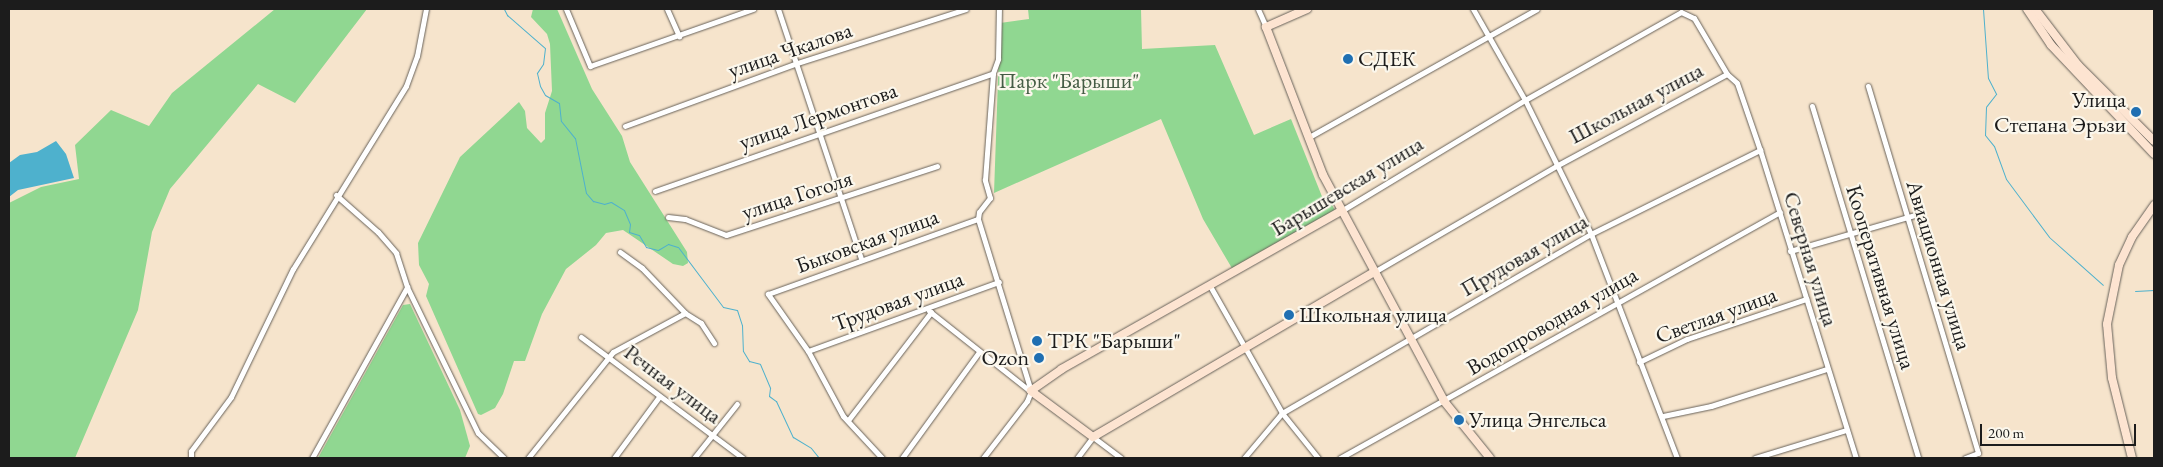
<!DOCTYPE html>
<meta charset="utf-8">
<style>
body{margin:0}
#map{position:relative;width:2163px;height:467px;overflow:hidden;background:#f6e4cc;font-family:"EB Garamond",serif}
div>[style]{position:absolute}
.green>*{inset:0;background:#90d791}
.water>*{inset:0;background:#4eb1cd}
.stream>*{height:1px;margin:-0.5px;padding:0 0.5px;transform-origin:0.5px;border-radius:0.5px;background:#4eb1cd}
.roads{filter:drop-shadow(0 0 1px #68625a) drop-shadow(0 0 1px #68625a)}
.street>*{height:5px;margin:-2.5px;padding:0 2.5px;transform-origin:2.5px;border-radius:2.5px;background:#fff}
.secondary>*{height:8px;margin:-4px;padding:0 4px;transform-origin:4px;border-radius:4px;background:#fde4d1}
.dots>*{width:14px;height:14px;translate:-50% -50%;box-sizing:border-box;border:2px solid #fbf7ec;border-radius:50%}
span{translate:-50% -50%;white-space:nowrap;text-align:center;line-height:1.15;-webkit-text-stroke:4.5px #fbf7ec;paint-order:stroke}
.street-label{font-size:22px;color:#1c1c1c}
.poi-label{font-size:22px;color:#1c1c1c}
.left{translate:0 -50%;text-align:left}
.right{translate:-100% -50%;text-align:right}
.park-label{font-size:22px;color:#455d45}
.frame{position:absolute;inset:0;border:10px solid #1c1c1c;pointer-events:none}
.scale{position:absolute;left:1980px;top:424px;width:156px;height:22px;box-sizing:border-box;border:2px solid #1c1c1c;border-top:0;padding-left:6px;font-size:15px;line-height:18px;white-space:nowrap;color:#1c1c1c;-webkit-text-stroke:4px #fbf7ec;paint-order:stroke}
</style>
<div id="map">
<div class="green">
<i style="clip-path:polygon(275px 9px,367px 9px,295px 103px,258px 84px,170px 189px,152px 232px,138px 310px,75px 458px,9px 458px,9px 203px,41px 187px,79px 179px,75px 145px,111px 110px,149px 126px,172px 93px)"></i>
<i style="clip-path:polygon(533px 9px,557px 9px,592px 89px,622px 136px,630px 162px,687px 252px,688px 263px,683px 266px,673px 264px,623px 230px,606px 233px,596px 245px,566px 269px,542px 314px,525px 361px,514px 361px,503px 394px,495px 408px,481px 415px,478px 414px,426px 296px,429px 284px,419px 265px,418px 243px,460px 157px,519px 102px,525px 111px,527px 128px,541px 143px,545px 139px,545px 113px,552px 91px,550px 44px,547px 34px,531px 17px)"></i>
<i style="clip-path:polygon(1028px 9px,1141px 9px,1142px 49px,1215px 45px,1254px 135px,1291px 119px,1325px 204px,1332px 205px,1336px 212px,1233px 270px,1203px 219px,1161px 119px,994px 193px,1000px 23px,1029px 19px)"></i>
<i style="clip-path:polygon(410px 304px,460px 410px,470px 446px,465px 458px,318px 458px,403px 305px)"></i>
</div>
<div class="water">
<i style="clip-path:polygon(56px 141px,66px 154px,74px 178px,18px 190px,9px 197px,9px 163px,20px 155px,37px 152px)"></i>
</div>
<div class="stream">
<i style="left:504px;top:9px;width:7px;rotate:63deg"></i>
<i style="left:507px;top:15px;width:50px;rotate:41deg"></i>
<i style="left:545px;top:48px;width:16px;rotate:97deg"></i>
<i style="left:543px;top:64px;width:11px;rotate:124deg"></i>
<i style="left:537px;top:73px;width:13px;rotate:77deg"></i>
<i style="left:540px;top:86px;width:10px;rotate:61deg"></i>
<i style="left:545px;top:95px;width:16px;rotate:30deg"></i>
<i style="left:559px;top:103px;width:18px;rotate:84deg"></i>
<i style="left:561px;top:121px;width:22px;rotate:51deg"></i>
<i style="left:575px;top:138px;width:56px;rotate:78.7deg"></i>
<i style="left:586px;top:193px;width:11px;rotate:49deg"></i>
<i style="left:593px;top:201px;width:11px;rotate:15deg"></i>
<i style="left:604px;top:204px;width:7px;rotate:-16deg"></i>
<i style="left:611px;top:202px;width:15px;rotate:32deg"></i>
<i style="left:624px;top:210px;width:15px;rotate:67deg"></i>
<i style="left:630px;top:224px;width:8px;rotate:97deg"></i>
<i style="left:629px;top:232px;width:10px;rotate:17deg"></i>
<i style="left:639px;top:235px;width:14px;rotate:60deg"></i>
<i style="left:646px;top:247px;width:12px;rotate:14deg"></i>
<i style="left:658px;top:250px;width:12px;rotate:-31deg"></i>
<i style="left:668px;top:244px;width:10px;rotate:17deg"></i>
<i style="left:678px;top:247px;width:75px;rotate:53.1deg"></i>
<i style="left:723px;top:307px;width:14px;rotate:12deg"></i>
<i style="left:737px;top:310px;width:16px;rotate:72deg"></i>
<i style="left:742px;top:325px;width:26px;rotate:88deg"></i>
<i style="left:743px;top:351px;width:12px;rotate:59deg"></i>
<i style="left:749px;top:361px;width:11px;rotate:15deg"></i>
<i style="left:760px;top:364px;width:26px;rotate:67deg"></i>
<i style="left:770px;top:388px;width:8px;rotate:97deg"></i>
<i style="left:769px;top:396px;width:9px;rotate:36deg"></i>
<i style="left:776px;top:401px;width:40px;rotate:65deg"></i>
<i style="left:793px;top:437px;width:21px;rotate:31deg"></i>
<i style="left:811px;top:448px;width:13px;rotate:51deg"></i>
<i style="left:1983px;top:9px;width:69px;rotate:85.9deg"></i>
<i style="left:1988px;top:78px;width:18px;rotate:63deg"></i>
<i style="left:1996px;top:94px;width:16px;rotate:128deg"></i>
<i style="left:1986px;top:107px;width:28px;rotate:92deg"></i>
<i style="left:1985px;top:135px;width:14px;rotate:51deg"></i>
<i style="left:1994px;top:146px;width:35px;rotate:70deg"></i>
<i style="left:2006px;top:179px;width:72px;rotate:53.4deg"></i>
<i style="left:2049px;top:237px;width:72px;rotate:41.6deg"></i>
<i style="left:2135px;top:291px;width:19px;rotate:-3deg"></i>
</div>
<div class="roads">
<div class="street">
<i style="left:566px;top:9px;width:62px;rotate:67.2deg"></i>
<i style="left:590px;top:66px;width:173px;rotate:-19.3deg"></i>
<i style="left:667px;top:9px;width:30px;rotate:66deg"></i>
<i style="left:778px;top:9px;width:263px;rotate:71.6deg"></i>
<i style="left:1258px;top:9px;width:20px;rotate:66deg"></i>
<i style="left:1473px;top:9px;width:105px;rotate:60.3deg"></i>
<i style="left:1525px;top:100px;width:149px;rotate:63.8deg"></i>
<i style="left:1591px;top:234px;width:240px;rotate:69deg"></i>
<i style="left:1727px;top:74px;width:13px;rotate:42deg"></i>
<i style="left:1737px;top:83px;width:71px;rotate:71.1deg"></i>
<i style="left:1760px;top:150px;width:323px;rotate:72.7deg"></i>
<i style="left:1868px;top:86px;width:383px;rotate:73.3deg"></i>
<i style="left:1978px;top:453px;width:14px;rotate:159deg"></i>
<i style="left:1812px;top:106px;width:368px;rotate:73.2deg"></i>
<i style="left:625px;top:126px;width:183px;rotate:-20.1deg"></i>
<i style="left:797px;top:63px;width:177px;rotate:-17.7deg"></i>
<i style="left:1309px;top:137px;width:261px;rotate:-29.3deg"></i>
<i style="left:655px;top:191px;width:358px;rotate:-19.2deg"></i>
<i style="left:336px;top:195px;width:56px;rotate:41.4deg"></i>
<i style="left:378px;top:232px;width:28px;rotate:49deg"></i>
<i style="left:396px;top:253px;width:36px;rotate:72deg"></i>
<i style="left:407px;top:287px;width:162px;rotate:64.1deg"></i>
<i style="left:478px;top:433px;width:36px;rotate:44deg"></i>
<i style="left:1341px;top:211px;width:215px;rotate:-31.1deg"></i>
<i style="left:1525px;top:100px;width:179px;rotate:-29.4deg"></i>
<i style="left:1681px;top:12px;width:14px;rotate:25deg"></i>
<i style="left:1694px;top:18px;width:65px;rotate:59.5deg"></i>
<i style="left:668px;top:217px;width:17px;rotate:7deg"></i>
<i style="left:685px;top:219px;width:44px;rotate:21.3deg"></i>
<i style="left:726px;top:235px;width:222px;rotate:-18.1deg"></i>
<i style="left:978px;top:219px;width:7px;rotate:-82deg"></i>
<i style="left:979px;top:212px;width:18px;rotate:-52deg"></i>
<i style="left:990px;top:198px;width:19px;rotate:-106deg"></i>
<i style="left:985px;top:180px;width:107px;rotate:-85.7deg"></i>
<i style="left:993px;top:73px;width:15px;rotate:-70deg"></i>
<i style="left:998px;top:59px;width:50px;rotate:-88.9deg"></i>
<i style="left:978px;top:219px;width:180px;rotate:72.9deg"></i>
<i style="left:1790px;top:251px;width:133px;rotate:-16.1deg"></i>
<i style="left:620px;top:252px;width:27px;rotate:36deg"></i>
<i style="left:642px;top:268px;width:62px;rotate:46.3deg"></i>
<i style="left:685px;top:313px;width:19px;rotate:32deg"></i>
<i style="left:701px;top:323px;width:24px;rotate:57deg"></i>
<i style="left:1374px;top:272px;width:211px;rotate:-30.2deg"></i>
<i style="left:1556px;top:166px;width:194px;rotate:-28.3deg"></i>
<i style="left:1210px;top:286px;width:146px;rotate:60.4deg"></i>
<i style="left:1282px;top:413px;width:58px;rotate:51.3deg"></i>
<i style="left:929px;top:311px;width:129px;rotate:38.4deg"></i>
<i style="left:581px;top:337px;width:202px;rotate:36.8deg"></i>
<i style="left:808px;top:351px;width:203px;rotate:-19.9deg"></i>
<i style="left:1639px;top:362px;width:53px;rotate:-25.6deg"></i>
<i style="left:1687px;top:339px;width:126px;rotate:-18.6deg"></i>
<i style="left:1663px;top:416px;width:49px;rotate:-11.8deg"></i>
<i style="left:1711px;top:406px;width:121px;rotate:-17.8deg"></i>
<i style="left:849px;top:419px;width:135px;rotate:-52.5deg"></i>
<i style="left:191px;top:458px;width:7px;rotate:-90deg"></i>
<i style="left:191px;top:451px;width:67px;rotate:-53.5deg"></i>
<i style="left:231px;top:397px;width:142px;rotate:-64.2deg"></i>
<i style="left:293px;top:269px;width:215px;rotate:-58.3deg"></i>
<i style="left:406px;top:86px;width:32px;rotate:-70deg"></i>
<i style="left:417px;top:56px;width:48px;rotate:-79.2deg"></i>
<i style="left:312px;top:458px;width:196px;rotate:-60.9deg"></i>
<i style="left:528px;top:458px;width:136px;rotate:-51.3deg"></i>
<i style="left:613px;top:352px;width:82px;rotate:-28.4deg"></i>
<i style="left:614px;top:458px;width:76px;rotate:-53.6deg"></i>
<i style="left:694px;top:458px;width:69px;rotate:-51.5deg"></i>
<i style="left:882px;top:458px;width:57px;rotate:-132.9deg"></i>
<i style="left:843px;top:416px;width:74px;rotate:-118.3deg"></i>
<i style="left:808px;top:351px;width:70px;rotate:-125.1deg"></i>
<i style="left:768px;top:294px;width:223px;rotate:-19.7deg"></i>
<i style="left:902px;top:458px;width:131px;rotate:-54deg"></i>
<i style="left:983px;top:458px;width:72px;rotate:-52.3deg"></i>
<i style="left:1027px;top:401px;width:11px;rotate:-68deg"></i>
<i style="left:1077px;top:458px;width:26px;rotate:-53deg"></i>
<i style="left:1093px;top:437px;width:35px;rotate:37deg"></i>
<i style="left:1244px;top:458px;width:59px;rotate:-49.8deg"></i>
<i style="left:1282px;top:413px;width:357px;rotate:-30.1deg"></i>
<i style="left:1591px;top:234px;width:189px;rotate:-26.4deg"></i>
<i style="left:1340px;top:458px;width:504px;rotate:-29.21deg"></i>
<i style="left:1755px;top:458px;width:95px;rotate:-17.1deg"></i>
</div>
<div class="secondary">
<i style="left:1307px;top:9px;width:45px;rotate:156.3deg"></i>
<i style="left:1266px;top:27px;width:159px;rotate:68.9deg"></i>
<i style="left:1323px;top:175px;width:256px;rotate:61.8deg"></i>
<i style="left:1444px;top:401px;width:73px;rotate:51.1deg"></i>
<i style="left:2027px;top:9px;width:43px;rotate:56.3deg"></i>
<i style="left:2051px;top:45px;width:150px;rotate:46.6deg"></i>
<i style="left:2035px;top:9px;width:71px;rotate:52.5deg"></i>
<i style="left:2078px;top:65px;width:107px;rotate:45deg"></i>
<i style="left:1341px;top:211px;width:321px;rotate:150.5deg"></i>
<i style="left:1062px;top:369px;width:38px;rotate:145deg"></i>
<i style="left:1031px;top:391px;width:77px;rotate:36.6deg"></i>
<i style="left:1093px;top:437px;width:326px;rotate:-30.4deg"></i>
<i style="left:2132px;top:458px;width:82px;rotate:-104deg"></i>
<i style="left:2112px;top:378px;width:54px;rotate:-95.3deg"></i>
<i style="left:2107px;top:324px;width:60px;rotate:-78.5deg"></i>
<i style="left:2119px;top:265px;width:31px;rotate:-65deg"></i>
<i style="left:2132px;top:237px;width:39px;rotate:-55deg"></i>
</div>
</div>
<div class="dots">
<i style="left:1348px;top:59px;background:#1f6fb2"></i>
<i style="left:2136px;top:112px;background:#1f6fb2"></i>
<i style="left:1289px;top:315px;background:#1f6fb2"></i>
<i style="left:1037px;top:341px;background:#1f6fb2"></i>
<i style="left:1039px;top:358px;background:#1f6fb2"></i>
<i style="left:1459px;top:420px;background:#1f6fb2"></i>
</div>
<div class="street-label">
<span style="left:790px;top:50px;rotate:-19deg">улица Чкалова</span>
<span style="left:1636px;top:103px;rotate:-28deg">Школьная улица</span>
<span style="left:818px;top:116px;rotate:-19deg">улица Лермонтова</span>
<span style="left:1347px;top:186px;rotate:-31deg">Барышевская улица</span>
<span style="left:797px;top:195px;rotate:-18deg">улица Гоголя</span>
<span style="left:867px;top:241px;rotate:-20deg">Быковская улица</span>
<span style="left:1524px;top:255px;rotate:-30deg">Прудовая улица</span>
<span style="left:1811px;top:259px;rotate:73deg">Северная улица</span>
<span style="left:1939px;top:265px;rotate:73deg">Авиационная улица</span>
<span style="left:1881px;top:277px;rotate:73deg">Кооперативная улица</span>
<span style="left:898px;top:301px;rotate:-20deg">Трудовая улица</span>
<span style="left:1716px;top:315px;rotate:-20deg">Светлая улица</span>
<span style="left:1552px;top:321px;rotate:-30deg">Водопроводная улица</span>
<span style="left:673px;top:384px;rotate:37deg">Речная улица</span>
</div>
<div class="poi-label">
<span class="left" style="left:1358px;top:59px">СДЕК</span>
<span class="right" style="left:2126px;top:112px">Улица<br>Степана Эрьзи</span>
<span class="left" style="left:1299px;top:315px">Школьная улица</span>
<span class="left" style="left:1047px;top:341px">ТРК "Барыши"</span>
<span class="right" style="left:1029px;top:358px">Ozon</span>
<span class="left" style="left:1469px;top:420px">Улица Энгельса</span>
</div>
<div class="park-label">
<span style="left:1069px;top:81px">Парк "Барыши"</span>
</div>
<div class="frame"></div>
<div class="scale">200 m</div>
</div>
